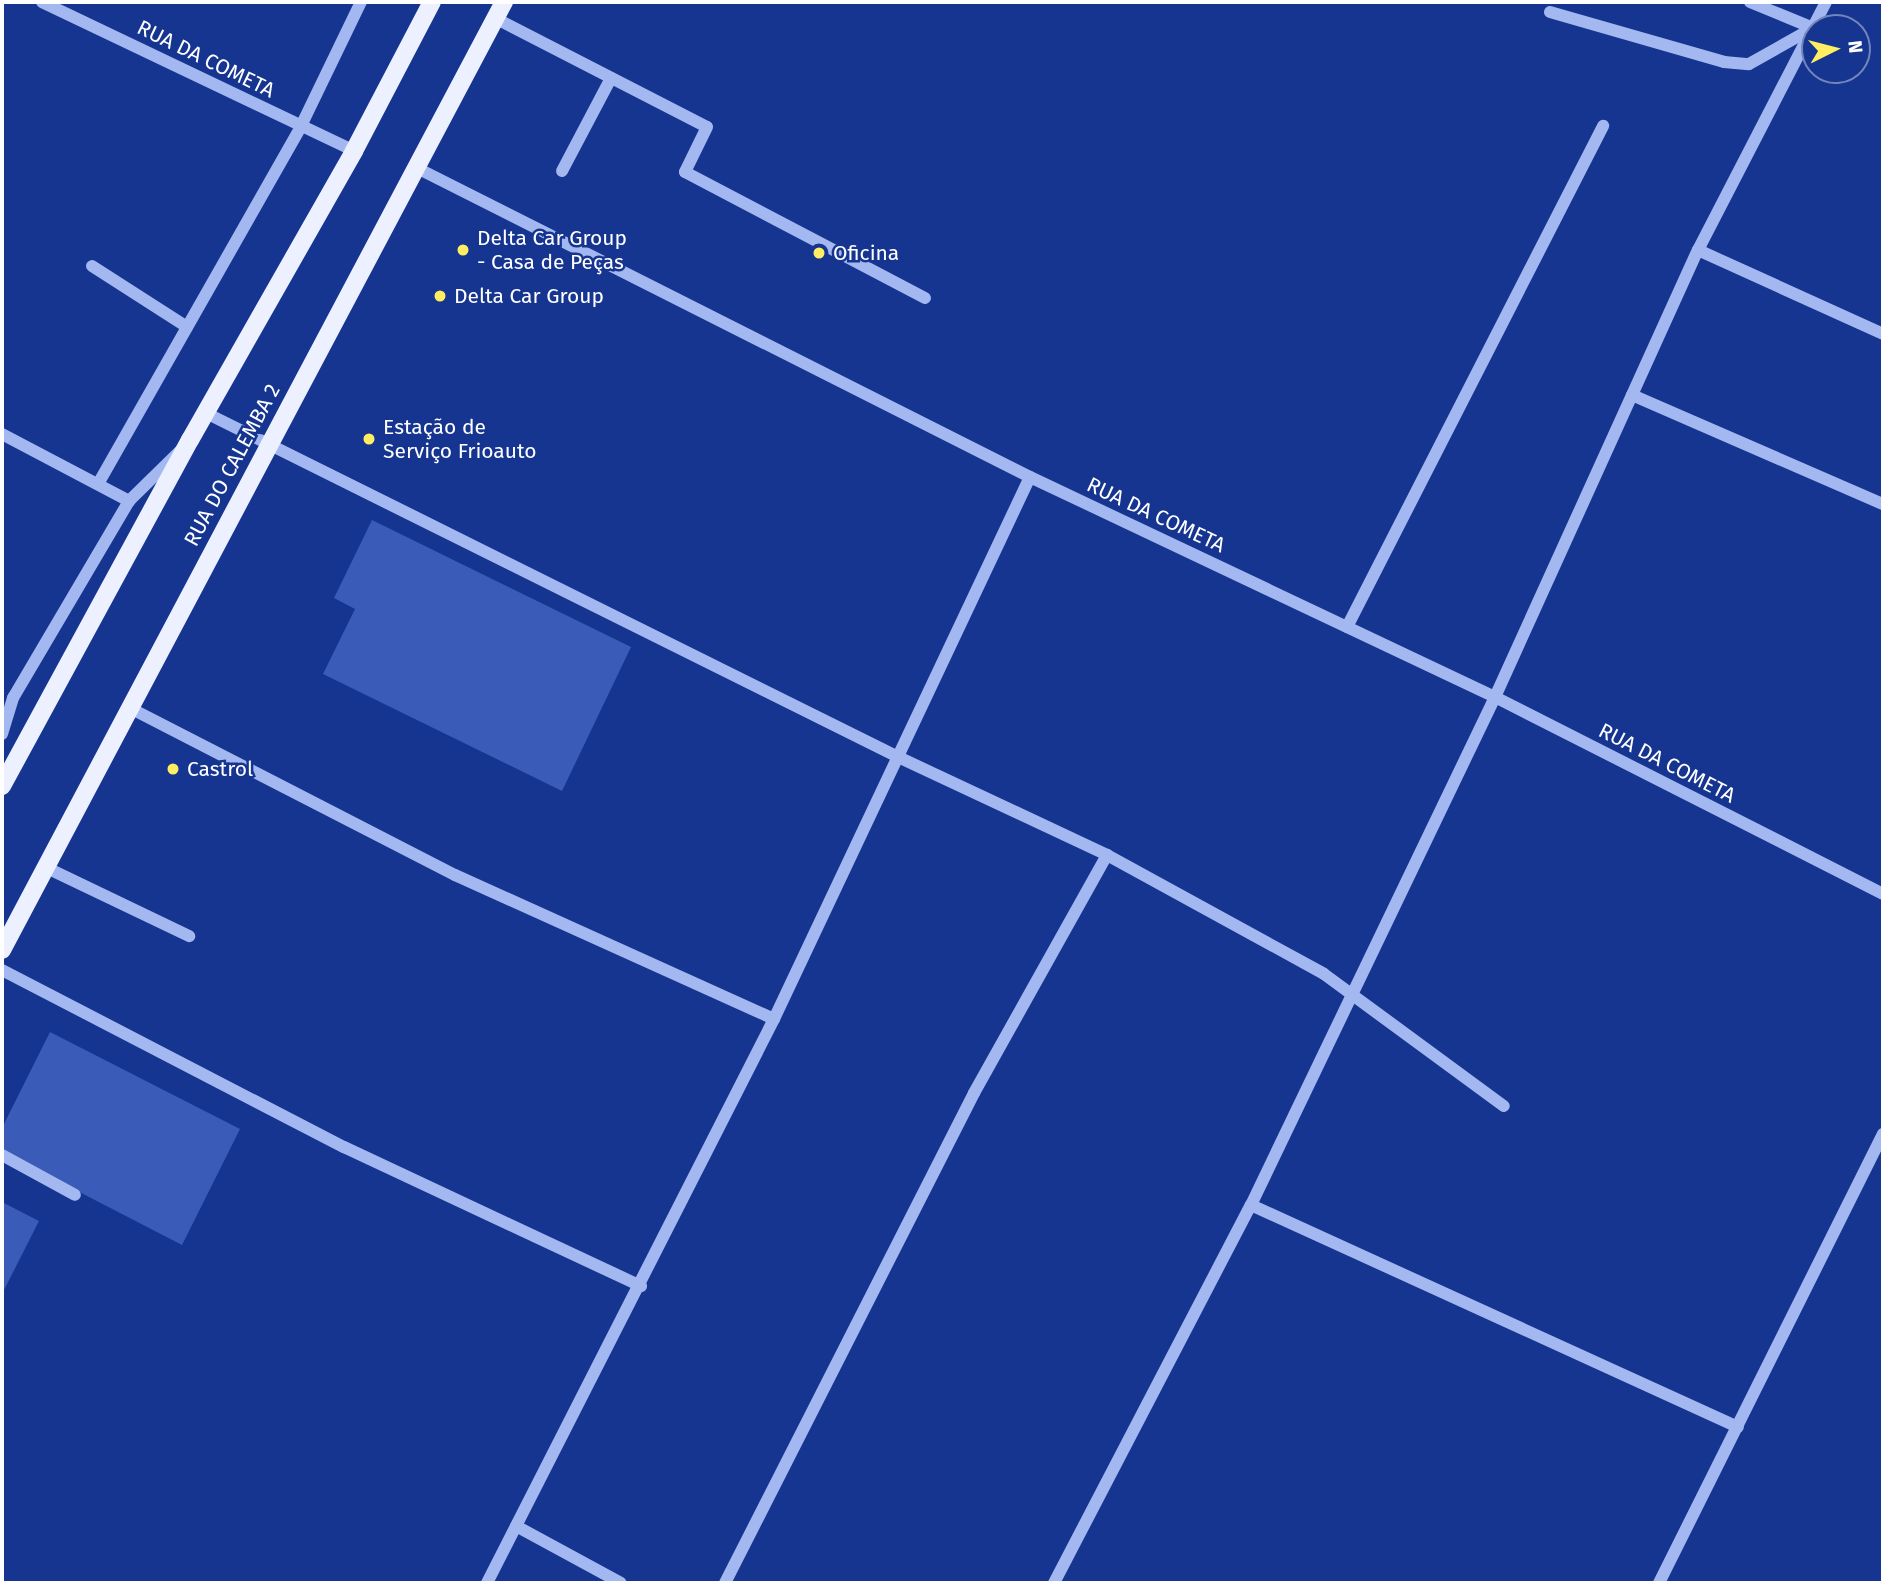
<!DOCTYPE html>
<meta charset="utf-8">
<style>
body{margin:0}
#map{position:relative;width:1885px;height:1585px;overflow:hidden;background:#163590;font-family:"Fira Sans",sans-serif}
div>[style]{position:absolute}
.building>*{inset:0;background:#3a5bb7}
.minor>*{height:12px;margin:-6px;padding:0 6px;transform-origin:6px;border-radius:6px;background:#a3b8f0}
.major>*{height:18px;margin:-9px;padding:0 9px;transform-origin:9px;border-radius:9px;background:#ecf0ff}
.dots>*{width:19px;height:19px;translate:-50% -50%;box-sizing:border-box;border:4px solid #163590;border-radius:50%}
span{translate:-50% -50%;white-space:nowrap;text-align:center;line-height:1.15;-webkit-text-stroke:5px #163590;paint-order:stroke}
.street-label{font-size:21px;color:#fff}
.poi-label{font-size:21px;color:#fff}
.left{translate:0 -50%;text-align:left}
.frame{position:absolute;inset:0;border:4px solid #fff;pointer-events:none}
.north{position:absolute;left:1801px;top:14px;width:70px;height:70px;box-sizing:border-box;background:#163590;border:2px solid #7386bc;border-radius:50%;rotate:84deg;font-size:19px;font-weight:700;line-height:28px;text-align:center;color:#fff}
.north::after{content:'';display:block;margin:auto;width:24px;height:32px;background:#ffee62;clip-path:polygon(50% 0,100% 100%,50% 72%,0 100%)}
</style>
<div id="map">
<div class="building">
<i style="clip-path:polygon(372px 520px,631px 647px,562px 791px,323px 674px,355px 609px,334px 598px)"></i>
<i style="clip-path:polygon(50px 1032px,240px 1129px,182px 1245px,2px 1152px,2px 1128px)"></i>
<i style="clip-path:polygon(2px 1202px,39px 1221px,2px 1294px)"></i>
</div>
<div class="minor">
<i style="left:42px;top:2px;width:346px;rotate:25.5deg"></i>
<i style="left:1750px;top:2px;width:68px;rotate:22.4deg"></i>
<i style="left:1550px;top:12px;width:181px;rotate:16deg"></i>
<i style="left:1724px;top:62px;width:25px;rotate:5deg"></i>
<i style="left:1749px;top:64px;width:73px;rotate:-29.4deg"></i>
<i style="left:495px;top:18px;width:238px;rotate:27.2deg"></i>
<i style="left:707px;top:127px;width:50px;rotate:116.1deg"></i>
<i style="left:685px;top:172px;width:271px;rotate:27.7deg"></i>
<i style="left:415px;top:167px;width:689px;rotate:26.75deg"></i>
<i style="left:1030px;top:477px;width:514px;rotate:25.32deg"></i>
<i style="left:1495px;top:697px;width:435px;rotate:26.9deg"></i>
<i style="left:562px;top:171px;width:105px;rotate:-62.2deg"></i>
<i style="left:1698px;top:250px;width:203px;rotate:24.4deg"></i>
<i style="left:92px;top:266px;width:113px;rotate:32.7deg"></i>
<i style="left:1632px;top:395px;width:274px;rotate:23.5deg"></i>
<i style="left:206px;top:413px;width:771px;rotate:26.43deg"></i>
<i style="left:896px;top:756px;width:233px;rotate:25.1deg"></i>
<i style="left:1107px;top:855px;width:247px;rotate:28.7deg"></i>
<i style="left:1324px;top:974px;width:223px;rotate:36.3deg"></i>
<i style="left:2px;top:434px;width:144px;rotate:27.8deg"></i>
<i style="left:98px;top:484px;width:412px;rotate:-60.4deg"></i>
<i style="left:301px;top:126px;width:138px;rotate:-64.2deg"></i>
<i style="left:1347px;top:627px;width:563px;rotate:-62.93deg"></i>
<i style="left:128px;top:707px;width:368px;rotate:27.2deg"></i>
<i style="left:455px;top:875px;width:350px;rotate:24.3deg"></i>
<i style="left:2px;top:734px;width:38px;rotate:-73deg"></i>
<i style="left:13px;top:698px;width:229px;rotate:-59.5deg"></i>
<i style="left:129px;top:501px;width:71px;rotate:-44.4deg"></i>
<i style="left:45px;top:867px;width:160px;rotate:25.6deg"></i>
<i style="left:2px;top:970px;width:385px;rotate:27.4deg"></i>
<i style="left:344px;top:1147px;width:328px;rotate:25.1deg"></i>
<i style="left:2px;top:1155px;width:83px;rotate:28.7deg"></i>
<i style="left:1251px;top:1205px;width:535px;rotate:24.51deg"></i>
<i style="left:516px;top:1526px;width:119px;rotate:28.5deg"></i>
<i style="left:487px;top:1583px;width:633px;rotate:-63.03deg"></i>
<i style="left:774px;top:1019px;width:599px;rotate:-64.72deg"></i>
<i style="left:725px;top:1583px;width:550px;rotate:-63.06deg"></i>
<i style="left:974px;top:1093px;width:273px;rotate:-60.8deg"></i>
<i style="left:1054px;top:1583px;width:426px;rotate:-62.5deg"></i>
<i style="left:1251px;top:1205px;width:564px;rotate:-64.34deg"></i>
<i style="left:1495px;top:697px;width:491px;rotate:-65.6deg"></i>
<i style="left:1698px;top:250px;width:279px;rotate:-62.7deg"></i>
<i style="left:1659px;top:1583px;width:502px;rotate:-63.49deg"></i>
</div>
<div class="major">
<i style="left:2px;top:786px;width:394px;rotate:-61.5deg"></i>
<i style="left:190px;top:440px;width:332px;rotate:-60.4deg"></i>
<i style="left:354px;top:151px;width:168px;rotate:-62.4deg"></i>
<i style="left:2px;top:950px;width:1073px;rotate:-62.1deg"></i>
</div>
<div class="dots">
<i style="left:463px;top:250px;background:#ffee62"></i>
<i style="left:819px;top:253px;background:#ffee62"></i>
<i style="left:440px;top:296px;background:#ffee62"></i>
<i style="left:369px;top:439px;background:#ffee62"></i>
<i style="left:173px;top:769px;background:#ffee62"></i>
</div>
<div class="street-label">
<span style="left:206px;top:59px;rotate:26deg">RUA DA COMETA</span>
<span style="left:232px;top:465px;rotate:-62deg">RUA DO CALEMBA 2</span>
<span style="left:1156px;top:515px;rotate:25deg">RUA DA COMETA</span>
<span style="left:1667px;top:763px;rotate:27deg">RUA DA COMETA</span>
</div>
<div class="poi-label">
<span class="left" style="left:477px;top:250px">Delta Car Group<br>- Casa de Peças</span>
<span class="left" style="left:833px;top:253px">Oficina</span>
<span class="left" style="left:454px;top:296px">Delta Car Group</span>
<span class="left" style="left:383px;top:439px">Estação de<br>Serviço Frioauto</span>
<span class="left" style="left:187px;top:769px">Castrol</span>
</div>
<div class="frame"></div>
<div class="north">N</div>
</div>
